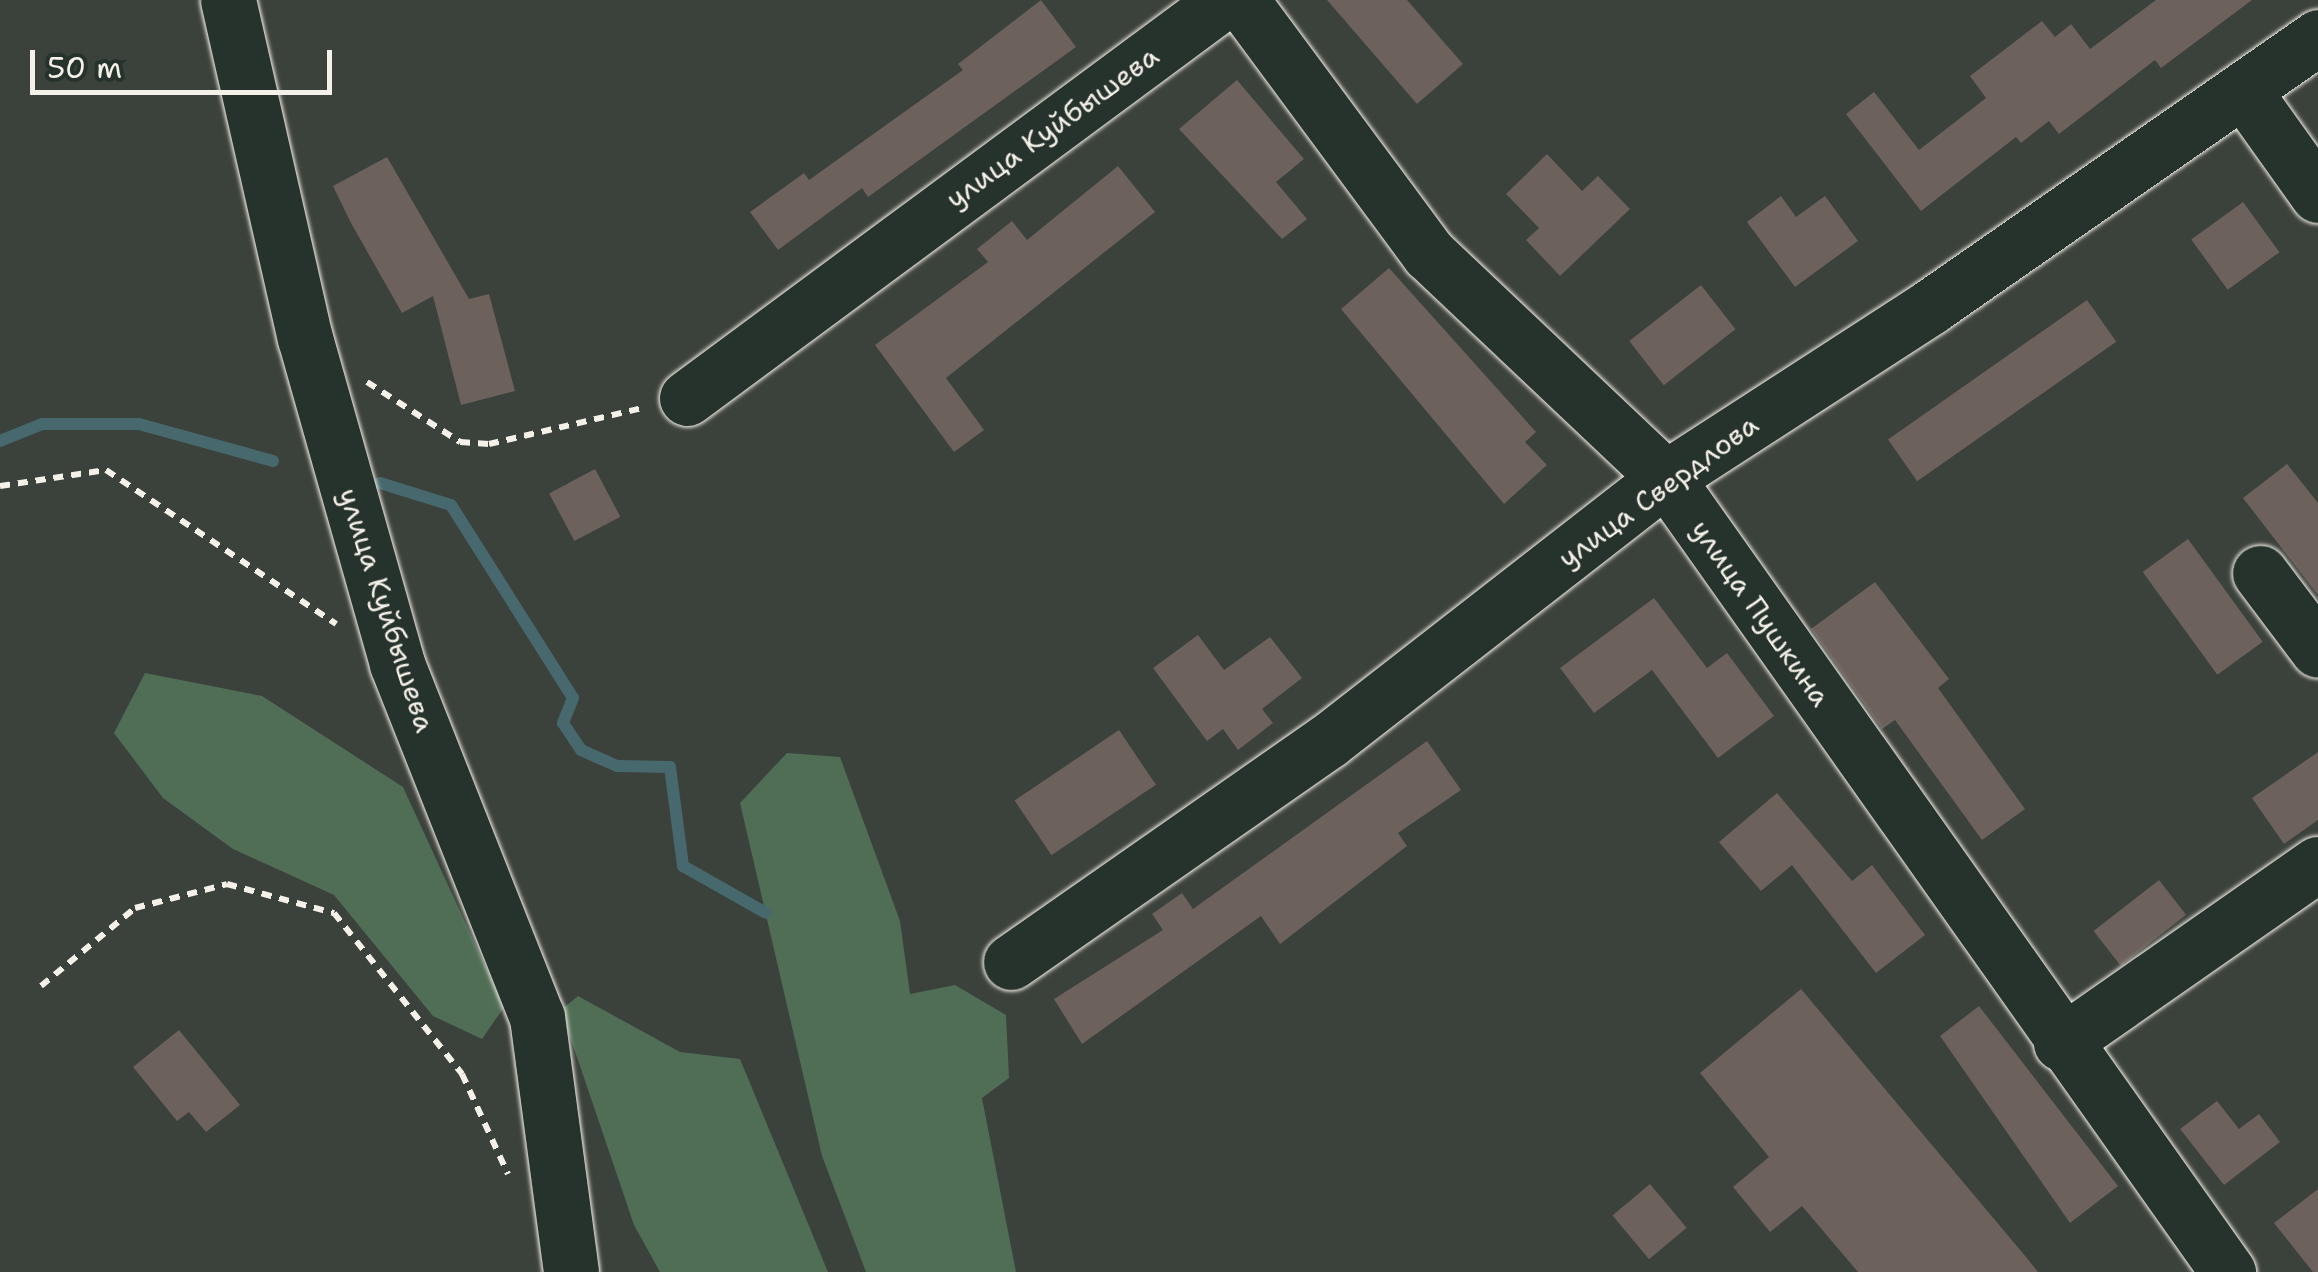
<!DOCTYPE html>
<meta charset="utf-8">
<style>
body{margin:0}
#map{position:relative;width:2318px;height:1272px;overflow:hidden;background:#3b413b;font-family:"Shantell Sans",sans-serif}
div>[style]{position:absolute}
.green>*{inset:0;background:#506e56}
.stream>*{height:12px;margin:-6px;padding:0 6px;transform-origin:6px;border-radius:6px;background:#47696d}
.building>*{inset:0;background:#6d615c;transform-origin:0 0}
.path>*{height:6px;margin-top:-3px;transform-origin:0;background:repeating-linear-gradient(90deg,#f4f1e8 0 10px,transparent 0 18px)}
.roads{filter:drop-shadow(0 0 2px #f4f1e8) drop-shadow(0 0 2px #f4f1e8)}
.minor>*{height:55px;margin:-27.5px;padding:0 27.5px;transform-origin:27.5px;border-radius:27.5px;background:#26332d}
span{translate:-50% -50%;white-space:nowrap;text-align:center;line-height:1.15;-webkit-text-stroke:9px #26332d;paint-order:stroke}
.street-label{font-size:28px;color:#f4f1e8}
.scale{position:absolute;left:30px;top:50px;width:302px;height:45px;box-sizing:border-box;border:5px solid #f4f1e8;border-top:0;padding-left:12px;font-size:30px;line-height:35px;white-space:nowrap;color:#f4f1e8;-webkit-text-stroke:8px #26332d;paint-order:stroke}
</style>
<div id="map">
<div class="green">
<i style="clip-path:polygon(145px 673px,262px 696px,403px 787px,504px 1007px,482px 1039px,433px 1016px,334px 895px,233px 849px,163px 798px,114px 733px)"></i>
<i style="clip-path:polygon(787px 753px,840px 757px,900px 921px,910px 994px,955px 985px,1006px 1015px,1009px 1078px,982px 1098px,1016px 1272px,866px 1272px,822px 1156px,740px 803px)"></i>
<i style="clip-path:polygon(578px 996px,680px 1052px,740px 1059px,828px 1272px,660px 1272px,634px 1225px,561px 1010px)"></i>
</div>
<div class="stream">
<i style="left:0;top:441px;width:45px;rotate:-22deg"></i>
<i style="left:42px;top:424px;width:97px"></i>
<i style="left:139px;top:424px;width:139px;rotate:15.4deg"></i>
<i style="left:380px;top:483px;width:74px;rotate:17.2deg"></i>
<i style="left:451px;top:505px;width:228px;rotate:57.7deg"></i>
<i style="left:573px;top:698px;width:27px;rotate:112deg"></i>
<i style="left:563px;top:723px;width:32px;rotate:56deg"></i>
<i style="left:581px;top:750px;width:39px;rotate:24deg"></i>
<i style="left:617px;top:766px;width:53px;rotate:1.1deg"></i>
<i style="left:670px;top:767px;width:100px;rotate:82.5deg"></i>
<i style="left:683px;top:866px;width:95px;rotate:29.5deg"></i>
</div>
<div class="building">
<i style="clip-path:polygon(1041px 0,1076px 47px,868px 197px,862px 188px,778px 250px,750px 212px,804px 173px,809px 180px,963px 70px,958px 64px)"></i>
<i style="clip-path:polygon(1327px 0,1407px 0,1463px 64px,1417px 104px)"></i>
<i style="clip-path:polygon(2156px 0,2252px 0,2161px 68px,2155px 60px,2059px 134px,2049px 121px,2021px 143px,2016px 137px,1921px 211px,1846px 114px,1874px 92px,1919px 150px,1986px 98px,1970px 76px,2042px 21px,2055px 37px,2071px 24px,2090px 49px)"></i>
<i style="clip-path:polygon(1237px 80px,1304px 159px,1276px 182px,1307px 219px,1282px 239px,1179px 129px)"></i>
<i style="clip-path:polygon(1547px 154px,1582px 191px,1598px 176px,1630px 209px,1560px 276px,1526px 240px,1539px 228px,1506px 194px)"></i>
<i style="clip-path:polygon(387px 157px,469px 299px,489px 294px,515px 391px,461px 405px,433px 296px,402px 313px,351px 223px,333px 186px)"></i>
<i style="clip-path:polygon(1118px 166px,1155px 212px,946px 378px,984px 430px,954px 452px,875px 345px,988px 262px,977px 249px,1012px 221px,1027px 240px)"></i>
<i style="clip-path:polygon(1781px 196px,1796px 217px,1825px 196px,1858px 241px,1795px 287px,1747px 222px)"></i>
<i style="left:2243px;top:202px;width:62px;height:64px;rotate:54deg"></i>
<i style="clip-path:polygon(1389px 268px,1536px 432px,1525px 442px,1547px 465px,1504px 504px,1341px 309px)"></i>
<i style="left:1701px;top:285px;width:56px;height:91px;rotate:52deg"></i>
<i style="left:2087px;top:300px;width:51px;height:243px;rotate:55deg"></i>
<i style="clip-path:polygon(2287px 464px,2318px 503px,2318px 595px,2243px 498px)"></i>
<i style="left:595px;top:469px;width:54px;height:52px;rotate:62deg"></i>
<i style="left:2188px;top:539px;width:127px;height:56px;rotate:54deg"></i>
<i style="clip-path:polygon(1875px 582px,1949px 679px,1938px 688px,2025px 809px,1982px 840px,1895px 720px,1882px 729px,1811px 629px)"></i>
<i style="clip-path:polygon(1654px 598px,1707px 668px,1727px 653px,1774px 716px,1718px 758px,1652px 670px,1594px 713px,1560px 668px)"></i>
<i style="clip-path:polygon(1198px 635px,1224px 670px,1270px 637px,1302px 678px,1262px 709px,1273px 723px,1238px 750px,1223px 729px,1207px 741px,1153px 668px)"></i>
<i style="left:1119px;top:730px;width:66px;height:126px;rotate:56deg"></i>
<i style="clip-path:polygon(1427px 741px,1461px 790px,1398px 833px,1407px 846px,1280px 944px,1261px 916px,1082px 1044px,1054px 999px,1163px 930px,1152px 914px,1182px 893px,1193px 909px)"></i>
<i style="clip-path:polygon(2318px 752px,2318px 820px,2284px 844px,2252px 798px)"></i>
<i style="clip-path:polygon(1777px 793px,1852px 881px,1872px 865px,1925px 935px,1876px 973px,1792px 865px,1761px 891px,1719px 842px)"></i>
<i style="left:2159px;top:880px;width:44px;height:83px;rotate:52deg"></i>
<i style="clip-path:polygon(1801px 989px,2026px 1257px,2038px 1272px,1858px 1272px,1802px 1206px,1770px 1232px,1733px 1187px,1769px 1157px,1700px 1073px)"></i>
<i style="clip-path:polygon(1979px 1006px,2118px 1186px,2070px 1223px,1940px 1036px)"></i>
<i style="clip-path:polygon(179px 1030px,240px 1105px,206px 1132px,189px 1112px,177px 1121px,133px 1067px)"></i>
<i style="clip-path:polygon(2217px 1101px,2239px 1129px,2259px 1114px,2280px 1142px,2224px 1185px,2180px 1129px)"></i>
<i style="left:1650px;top:1184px;width:57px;height:49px;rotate:50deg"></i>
<i style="clip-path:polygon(2318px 1189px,2318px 1272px,2313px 1272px,2274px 1223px)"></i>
</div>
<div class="path">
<i style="left:367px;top:382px;width:111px;rotate:32.8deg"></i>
<i style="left:460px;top:442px;width:29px;rotate:4deg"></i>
<i style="left:489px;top:444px;width:158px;rotate:-13.2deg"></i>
<i style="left:0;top:486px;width:107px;rotate:-8.6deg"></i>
<i style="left:106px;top:470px;width:277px;rotate:33.8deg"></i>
<i style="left:41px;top:986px;width:122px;rotate:-39.7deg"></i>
<i style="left:135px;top:908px;width:95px;rotate:-14.6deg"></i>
<i style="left:227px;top:884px;width:111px;rotate:15.2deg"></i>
<i style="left:334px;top:913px;width:206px;rotate:51.5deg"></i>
<i style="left:462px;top:1074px;width:110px;rotate:65.3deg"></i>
</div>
<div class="roads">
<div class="minor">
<i style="left:228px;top:0;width:347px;rotate:77.2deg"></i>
<i style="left:305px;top:338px;width:339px;rotate:74.2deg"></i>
<i style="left:397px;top:664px;width:380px;rotate:68.4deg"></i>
<i style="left:537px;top:1017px;width:257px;rotate:82.4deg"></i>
<i style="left:1241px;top:0;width:316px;rotate:53.5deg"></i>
<i style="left:1429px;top:254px;width:326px;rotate:43.4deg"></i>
<i style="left:1666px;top:478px;width:973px;rotate:54.71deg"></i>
<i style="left:2243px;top:90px;width:129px;rotate:54.5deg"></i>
<i style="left:687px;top:398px;width:669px;rotate:-36.49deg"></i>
<i style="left:2260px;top:573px;width:96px;rotate:53deg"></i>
<i style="left:1011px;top:962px;width:386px;rotate:-34.9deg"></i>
<i style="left:1328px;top:741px;width:428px;rotate:-37.9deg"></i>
<i style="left:1666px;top:478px;width:315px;rotate:-32.9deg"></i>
<i style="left:1930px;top:307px;width:473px;rotate:-34.8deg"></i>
<i style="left:2061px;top:1043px;width:313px;rotate:-34.9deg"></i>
</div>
</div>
<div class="street-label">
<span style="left:1052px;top:127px;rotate:-36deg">улица Куйбышева</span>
<span style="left:1658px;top:491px;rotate:-36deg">улица Свердлова</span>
<span style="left:387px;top:610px;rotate:72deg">улица Куйбышева</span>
<span style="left:1761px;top:613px;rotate:55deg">улица Пушкина</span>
</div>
<div class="scale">50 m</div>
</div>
